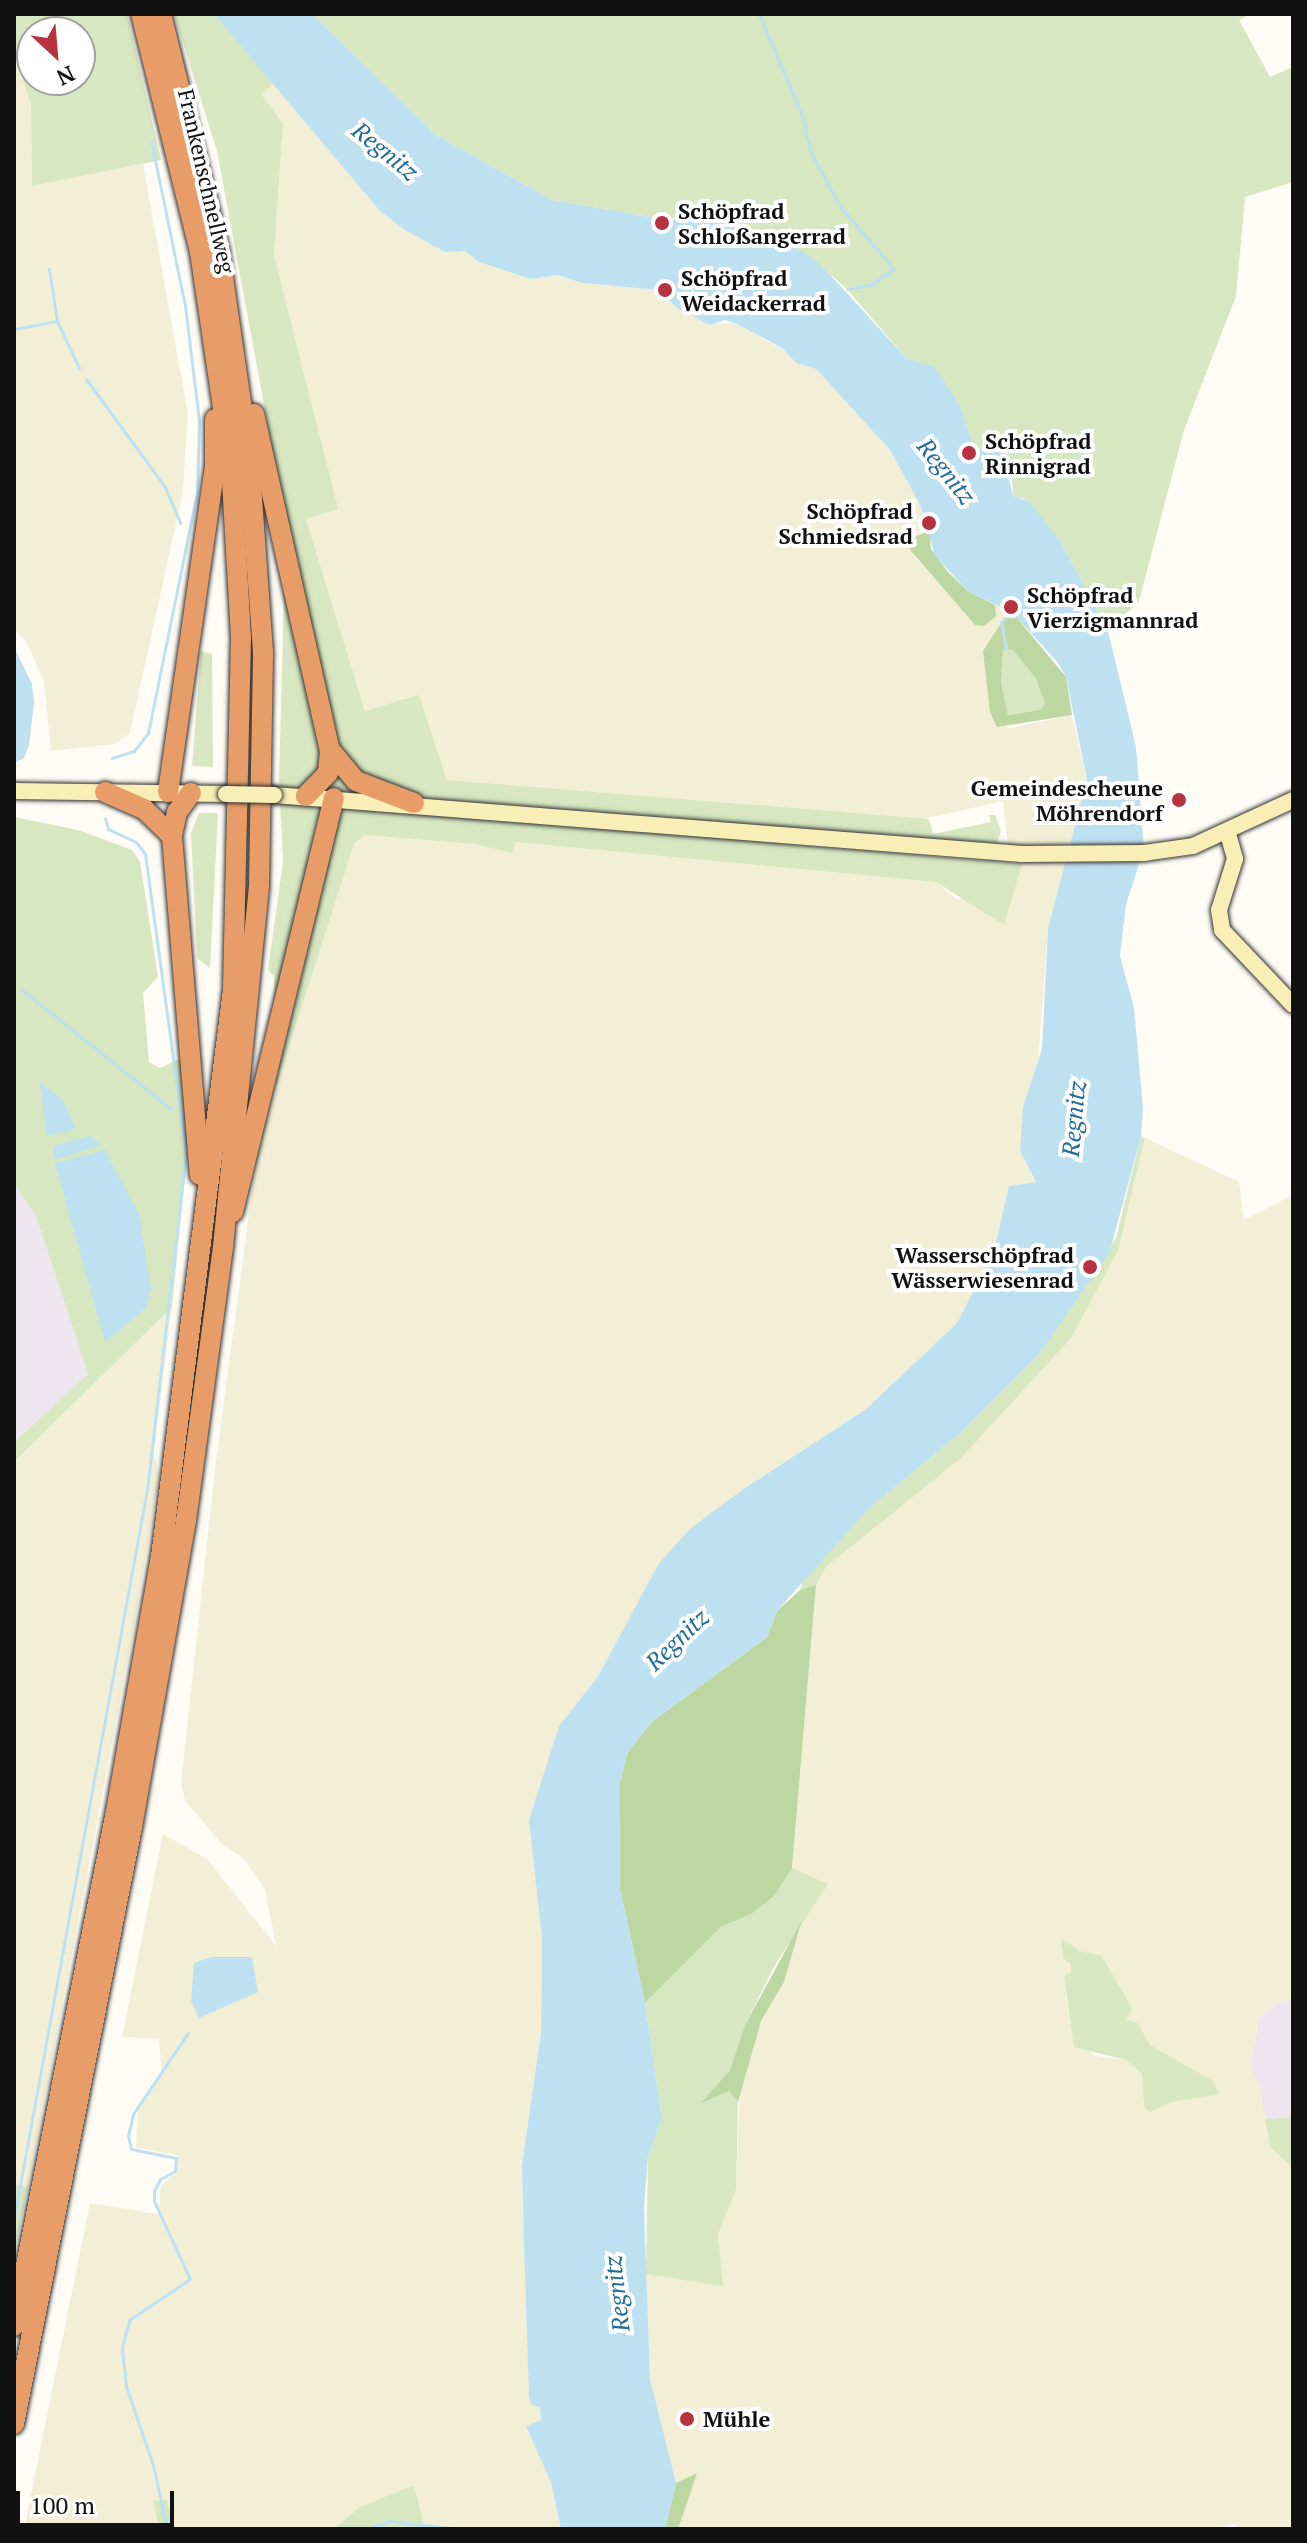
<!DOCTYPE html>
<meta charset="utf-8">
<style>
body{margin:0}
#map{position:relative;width:1307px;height:2543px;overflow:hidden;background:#fefcf5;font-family:"PT Serif",serif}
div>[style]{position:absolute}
.industrial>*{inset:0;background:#ede6ee}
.farmland>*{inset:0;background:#f3efd6}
.green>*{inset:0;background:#d6e7c1}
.forest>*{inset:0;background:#bcd7a1}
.water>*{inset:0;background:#bee1f2}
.stream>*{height:3px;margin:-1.5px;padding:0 1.5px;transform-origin:1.5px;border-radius:1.5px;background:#bee1f2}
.roads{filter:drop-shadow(0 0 2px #333) drop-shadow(0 0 2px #333)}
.secondary>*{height:16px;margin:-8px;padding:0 8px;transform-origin:8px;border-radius:8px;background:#f8eeb6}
.highway>*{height:20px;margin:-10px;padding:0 10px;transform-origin:10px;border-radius:10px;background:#e89d69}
.bridges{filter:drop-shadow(0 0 2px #333) drop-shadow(0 0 2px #333)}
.secondary-bridge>*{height:16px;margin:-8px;padding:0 8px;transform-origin:8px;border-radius:8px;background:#f8eeb6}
.dots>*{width:22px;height:22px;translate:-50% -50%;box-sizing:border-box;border:4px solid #fff;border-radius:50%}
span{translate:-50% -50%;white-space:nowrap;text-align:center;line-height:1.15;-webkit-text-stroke:8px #fff;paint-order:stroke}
.street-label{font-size:22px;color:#111}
.poi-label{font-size:22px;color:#111;font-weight:700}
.left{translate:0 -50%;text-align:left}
.right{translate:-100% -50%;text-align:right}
.water-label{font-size:24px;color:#236c9a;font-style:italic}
.frame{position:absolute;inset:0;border:16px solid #111;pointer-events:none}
.north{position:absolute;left:16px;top:16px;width:80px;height:80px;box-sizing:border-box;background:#fff;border:2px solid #a0a0a0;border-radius:50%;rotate:154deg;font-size:22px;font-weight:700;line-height:32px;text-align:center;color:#111}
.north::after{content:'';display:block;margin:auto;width:28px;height:36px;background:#b7333f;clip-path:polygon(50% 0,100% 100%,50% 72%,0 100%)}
.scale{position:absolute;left:16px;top:2491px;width:158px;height:36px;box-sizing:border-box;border:4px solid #111;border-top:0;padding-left:10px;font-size:24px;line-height:28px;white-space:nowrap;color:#111;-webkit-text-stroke:6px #fff;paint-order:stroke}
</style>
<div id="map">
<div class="industrial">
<i style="clip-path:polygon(14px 1184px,36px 1216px,88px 1374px,14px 1442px)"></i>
<i style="clip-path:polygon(1293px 1999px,1293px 2117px,1265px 2119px,1250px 2067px,1259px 2019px,1278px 2002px)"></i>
</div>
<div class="farmland">
<i style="clip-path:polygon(14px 55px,31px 104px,32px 185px,143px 164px,188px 414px,183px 491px,130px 733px,115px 744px,51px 751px,44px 681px,26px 641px,14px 630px)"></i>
<i style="clip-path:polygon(273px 83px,380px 211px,445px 252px,465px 250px,479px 262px,531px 279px,558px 275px,582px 283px,659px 290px,677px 308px,717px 324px,735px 323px,782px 349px,796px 363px,816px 369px,890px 450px,921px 507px,929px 530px,921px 531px,910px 551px,975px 625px,996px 616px,995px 605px,1014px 614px,1004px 620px,1007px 729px,1072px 715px,1087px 781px,1048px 928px,1030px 1172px,1036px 1182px,1009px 1186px,994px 1250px,957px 1323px,866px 1409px,739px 1492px,659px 1563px,597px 1678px,559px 1726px,542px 1938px,541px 2033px,522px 2164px,529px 2397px,540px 2406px,541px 2420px,526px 2426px,551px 2483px,561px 2529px,425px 2529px,414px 2485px,358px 2508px,334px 2529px,175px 2529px,167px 2501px,153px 2502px,159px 2529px,24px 2529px,90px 2203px,158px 2214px,161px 2186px,177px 2171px,178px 2155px,136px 2148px,138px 2110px,162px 2075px,159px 2039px,122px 2037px,163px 1834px,207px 1859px,276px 1946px,265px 1889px,243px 1858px,222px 1844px,185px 1801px,181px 1782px,216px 1461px,259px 1139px,354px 844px,365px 835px,474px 844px,511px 853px,514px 842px,936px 882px,958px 900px,1022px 864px,1015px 864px,1015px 847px,1008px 845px,1003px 801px,919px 820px,447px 780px,419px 696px,365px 711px,306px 519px,337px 508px,274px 255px,283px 124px,262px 95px)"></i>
<i style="clip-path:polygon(evenodd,1145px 1138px,1239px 1182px,1244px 1220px,1293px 1195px,1293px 1999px,1278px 2002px,1259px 2019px,1250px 2066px,1260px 2087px,1270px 2147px,1293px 2168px,1293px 2529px,1240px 2529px,1235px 2524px,1210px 2529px,678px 2529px,696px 2474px,676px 2483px,650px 2379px,646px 2274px,722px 2285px,718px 2234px,736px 2190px,740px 2085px,761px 2021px,784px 1982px,802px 1920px,827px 1884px,792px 1868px,816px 1585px,826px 1567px,1071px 1338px,1118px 1251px,1145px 1138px,1062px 1939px,1080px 1951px,1101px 1955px,1125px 2020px,1138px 2023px,1150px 2045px,1218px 2093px,1172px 2102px,1150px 2111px,1144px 2107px,1142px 2074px,1126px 2060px,1094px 2056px,1070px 2023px,1064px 1976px,1072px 1972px,1071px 1963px,1063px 1958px,1062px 1939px)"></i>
<i style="clip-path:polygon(172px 1307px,154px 1452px,159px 1475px,135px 1620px,28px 2186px,14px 2184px,14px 1462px)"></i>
</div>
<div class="green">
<i style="clip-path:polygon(evenodd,14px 14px,127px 14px,161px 160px,32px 186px,31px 104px,14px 55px,14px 14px,32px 32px,80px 32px,80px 80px,32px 80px,32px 32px)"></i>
<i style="clip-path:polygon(174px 14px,214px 14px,273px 83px,262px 95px,283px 124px,274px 255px,338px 509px,306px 519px,365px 711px,419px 695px,447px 780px,929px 819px,933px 834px,991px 822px,989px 815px,995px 815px,1001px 831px,997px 844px,764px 830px,762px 842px,1022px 864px,1004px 925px,936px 882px,515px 842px,512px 853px,474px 844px,365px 835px,354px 844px,276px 1087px,274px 976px,268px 970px,283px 862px,279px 780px,286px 523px,217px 151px)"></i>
<i style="clip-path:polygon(312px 14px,1250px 14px,1239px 20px,1270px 77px,1293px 67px,1293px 182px,1245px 197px,1236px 296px,1184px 430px,1139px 601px,1108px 631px,1061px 543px,1024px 499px,1013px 496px,1012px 478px,975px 453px,907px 359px,847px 289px,807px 254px,680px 216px,667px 220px,552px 200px,436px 135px)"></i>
<i style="clip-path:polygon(1003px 649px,1013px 650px,1036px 679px,1045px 704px,1040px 710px,1008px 715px,1001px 683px)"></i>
<i style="clip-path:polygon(201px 651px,212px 654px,213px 767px,192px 766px)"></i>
<i style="clip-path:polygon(199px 813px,218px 813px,210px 968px,197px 958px,191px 833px)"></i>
<i style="clip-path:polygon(14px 817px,78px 830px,132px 850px,140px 862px,158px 977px,143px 993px,149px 1062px,160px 1068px,185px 1056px,191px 1115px,172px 1307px,14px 1462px,14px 1442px,88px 1374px,36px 1216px,14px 1184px)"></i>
<i style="clip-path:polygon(1141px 1136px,1145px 1138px,1118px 1251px,1071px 1338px,962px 1457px,826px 1567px,816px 1585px,800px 1590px,805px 1576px,868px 1509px,958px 1435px,1040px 1353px,1116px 1238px)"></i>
<i style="clip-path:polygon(792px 1868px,828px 1884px,775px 1965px,745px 2025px,730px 2070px,703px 2101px,729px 2090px,738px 2102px,736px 2190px,718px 2234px,723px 2286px,646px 2274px,648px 2157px,662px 2119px,645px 2003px,721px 1927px,753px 1913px,775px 1895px)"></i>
<i style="clip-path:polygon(1061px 1938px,1080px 1951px,1101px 1955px,1132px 2008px,1126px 2020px,1138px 2023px,1150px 2045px,1213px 2081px,1219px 2094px,1172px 2102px,1150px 2112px,1144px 2107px,1142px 2074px,1126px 2060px,1074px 2047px,1064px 1976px,1071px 1972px,1071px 1964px,1063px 1958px)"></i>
<i style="clip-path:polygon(1293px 2117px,1293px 2168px,1270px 2147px,1265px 2119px)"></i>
<i style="clip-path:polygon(14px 2184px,28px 2186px,14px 2257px)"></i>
<i style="clip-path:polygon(414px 2485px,425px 2529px,334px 2529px,358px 2508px)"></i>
<i style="clip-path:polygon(167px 2500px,175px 2529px,159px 2529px,153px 2501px)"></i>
</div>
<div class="forest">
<i style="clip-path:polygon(929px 530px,931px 549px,948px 572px,968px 591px,995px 605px,996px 616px,984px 626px,975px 625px,904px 543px)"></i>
<i style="clip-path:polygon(evenodd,1014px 614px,1066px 677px,1072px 715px,997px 727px,990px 712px,983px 651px,1003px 620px,1014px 614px,1003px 649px,1013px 650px,1036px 679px,1045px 704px,1040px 710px,1008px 715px,1001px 683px,1003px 649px)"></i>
<i style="clip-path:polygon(816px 1585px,792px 1868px,775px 1895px,753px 1913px,721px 1927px,645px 2003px,620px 1889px,619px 1786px,628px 1751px,653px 1721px,767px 1637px,777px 1611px,800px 1590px)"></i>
<i style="clip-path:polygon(802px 1920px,784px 1982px,761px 2021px,738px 2102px,729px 2091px,701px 2103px,730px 2070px,745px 2025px)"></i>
<i style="clip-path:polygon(697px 2473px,678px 2529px,665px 2529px,676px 2483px)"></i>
</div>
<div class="water">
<i style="clip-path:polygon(214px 14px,312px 14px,436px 135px,552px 200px,667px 220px,704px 216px,742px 226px,807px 254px,824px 268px,907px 359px,935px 367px,960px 406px,975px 452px,987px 446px,1003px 454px,1013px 496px,1030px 502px,1061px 543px,1108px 631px,1136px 747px,1144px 849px,1126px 904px,1120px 956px,1134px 1008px,1143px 1108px,1141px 1136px,1110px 1251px,1040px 1353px,958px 1435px,868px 1509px,777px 1611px,767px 1637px,653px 1721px,628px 1751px,619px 1786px,620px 1889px,645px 2003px,662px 2119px,648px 2157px,644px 2207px,650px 2379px,676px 2483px,665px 2529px,561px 2529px,551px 2483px,526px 2426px,541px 2420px,540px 2407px,531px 2405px,529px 2397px,524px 2245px,522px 2164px,541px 2033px,542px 1938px,529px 1820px,559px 1726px,597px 1678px,659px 1563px,691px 1528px,739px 1492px,866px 1409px,957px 1323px,994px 1250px,1009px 1186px,1036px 1182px,1020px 1151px,1023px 1107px,1042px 1049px,1048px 928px,1087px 780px,1066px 677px,1058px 663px,1014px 614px,968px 591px,935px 556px,921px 507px,890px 450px,816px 369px,796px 363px,782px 348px,735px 323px,725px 320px,710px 325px,677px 308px,659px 290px,582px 283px,558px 275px,531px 279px,479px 262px,465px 251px,445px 252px,405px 230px,380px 211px)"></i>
<i style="clip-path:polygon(14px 647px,32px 684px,34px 703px,29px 745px,24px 758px,14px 763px)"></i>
<i style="clip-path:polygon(40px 1082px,63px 1100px,76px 1129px,47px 1136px)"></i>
<i style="clip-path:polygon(90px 1136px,101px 1145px,55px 1160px,53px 1146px)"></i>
<i style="clip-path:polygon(105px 1150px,139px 1215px,151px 1289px,146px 1308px,105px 1342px,55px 1163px)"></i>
<i style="clip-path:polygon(212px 1957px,252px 1957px,258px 1992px,199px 2018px,191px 2001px,194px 1963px)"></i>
</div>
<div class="stream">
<i style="left:759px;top:14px;width:113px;rotate:67.1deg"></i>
<i style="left:803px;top:118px;width:34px;rotate:78deg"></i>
<i style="left:810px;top:151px;width:65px;rotate:61.5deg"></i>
<i style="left:841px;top:208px;width:81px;rotate:49deg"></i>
<i style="left:894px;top:269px;width:29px;rotate:146deg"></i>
<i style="left:870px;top:285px;width:23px;rotate:170deg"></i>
<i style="left:49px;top:269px;width:53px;rotate:81.3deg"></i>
<i style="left:14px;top:329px;width:44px;rotate:-10.5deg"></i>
<i style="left:57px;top:321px;width:52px;rotate:64.9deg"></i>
<i style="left:86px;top:379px;width:134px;rotate:53.8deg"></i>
<i style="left:165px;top:487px;width:39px;rotate:67deg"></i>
<i style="left:1006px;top:649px;width:27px;rotate:-100deg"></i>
<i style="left:1001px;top:622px;width:16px;rotate:-43deg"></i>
<i style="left:112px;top:758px;width:23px;rotate:-18deg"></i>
<i style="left:134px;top:751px;width:23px;rotate:-52deg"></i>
<i style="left:148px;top:733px;width:246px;rotate:-78.5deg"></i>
<i style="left:197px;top:492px;width:71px;rotate:-88.4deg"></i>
<i style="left:199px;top:421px;width:116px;rotate:-96.9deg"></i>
<i style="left:185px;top:306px;width:168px;rotate:-101.6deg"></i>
<i style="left:22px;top:990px;width:191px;rotate:38.6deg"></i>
<i style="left:14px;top:2218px;width:740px;rotate:-79.65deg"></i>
<i style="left:147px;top:1490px;width:339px;rotate:-83.4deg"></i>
<i style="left:186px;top:1153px;width:302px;rotate:-97.8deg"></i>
<i style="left:145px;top:854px;width:15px;rotate:-127deg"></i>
<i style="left:136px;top:842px;width:31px;rotate:-155deg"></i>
<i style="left:108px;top:829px;width:11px;rotate:-105deg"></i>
<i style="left:167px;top:2529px;width:66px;rotate:-102.3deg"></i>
<i style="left:153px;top:2465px;width:83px;rotate:-108.9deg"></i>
<i style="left:126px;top:2386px;width:39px;rotate:-96deg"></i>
<i style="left:122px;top:2347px;width:28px;rotate:-75deg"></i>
<i style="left:129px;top:2320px;width:73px;rotate:-33.9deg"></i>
<i style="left:190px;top:2279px;width:86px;rotate:-114.8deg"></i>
<i style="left:154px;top:2201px;width:10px;rotate:-90deg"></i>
<i style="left:154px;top:2191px;width:13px;rotate:-63deg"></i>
<i style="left:160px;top:2179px;width:17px;rotate:-28deg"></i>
<i style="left:175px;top:2171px;width:13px;rotate:-86deg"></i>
<i style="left:176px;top:2158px;width:46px;rotate:-168.7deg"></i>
<i style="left:131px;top:2149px;width:13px;rotate:-103deg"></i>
<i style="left:128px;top:2136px;width:23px;rotate:-77deg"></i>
<i style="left:133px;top:2114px;width:98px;rotate:-55.8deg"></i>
<i style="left:368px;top:2529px;width:23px;rotate:-20deg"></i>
<i style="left:390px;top:2521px;width:67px;rotate:6.8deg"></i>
</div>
<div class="roads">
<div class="secondary">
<i style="left:14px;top:791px;width:212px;rotate:0.8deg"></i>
<i style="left:274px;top:795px;width:750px;rotate:4.51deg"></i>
<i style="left:1022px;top:854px;width:122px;rotate:-0.5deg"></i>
<i style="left:1144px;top:853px;width:49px;rotate:-8.1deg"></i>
<i style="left:1193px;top:846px;width:110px;rotate:-24.7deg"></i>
<i style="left:1228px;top:834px;width:26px;rotate:74deg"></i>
<i style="left:1235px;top:859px;width:53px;rotate:107.4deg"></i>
<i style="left:1219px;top:910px;width:20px;rotate:81deg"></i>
<i style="left:1222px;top:930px;width:103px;rotate:46.6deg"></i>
</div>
<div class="highway">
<i style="left:254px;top:414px;width:344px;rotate:77.3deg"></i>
<i style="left:330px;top:750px;width:23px;rotate:95deg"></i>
<i style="left:328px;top:773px;width:32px;rotate:134deg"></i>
<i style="left:330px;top:750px;width:40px;rotate:50deg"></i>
<i style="left:356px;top:781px;width:62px;rotate:20.8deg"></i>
<i style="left:105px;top:792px;width:43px;rotate:23.6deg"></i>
<i style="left:144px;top:809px;width:39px;rotate:44deg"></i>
<i style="left:168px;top:792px;width:328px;rotate:-81.8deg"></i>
<i style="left:215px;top:467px;width:48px;rotate:-90deg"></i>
<i style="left:191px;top:793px;width:24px;rotate:126deg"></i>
<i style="left:177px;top:812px;width:25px;rotate:102deg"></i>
<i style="left:172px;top:836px;width:340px;rotate:85.3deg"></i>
<i style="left:233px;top:1212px;width:426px;rotate:-76.3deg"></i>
<i style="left:14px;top:2326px;width:519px;rotate:-78.78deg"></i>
<i style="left:115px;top:1817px;width:264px;rotate:-80deg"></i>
<i style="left:161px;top:1557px;width:572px;rotate:-82.76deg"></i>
<i style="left:233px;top:990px;width:353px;rotate:-88.7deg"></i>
<i style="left:241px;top:637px;width:175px;rotate:-93.3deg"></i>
<i style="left:231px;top:462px;width:212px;rotate:-98.4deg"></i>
<i style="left:200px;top:252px;width:245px;rotate:-103.9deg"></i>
<i style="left:14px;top:2424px;width:609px;rotate:-78.82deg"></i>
<i style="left:132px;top:1827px;width:311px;rotate:-80deg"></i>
<i style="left:186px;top:1521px;width:276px;rotate:-82.3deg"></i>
<i style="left:223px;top:1247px;width:364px;rotate:-84.3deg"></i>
<i style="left:259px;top:885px;width:233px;rotate:-89deg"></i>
<i style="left:263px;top:652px;width:195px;rotate:-94.1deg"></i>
<i style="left:249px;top:458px;width:210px;rotate:-98.2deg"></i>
<i style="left:219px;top:250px;width:243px;rotate:-103.8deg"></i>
</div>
</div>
<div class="bridges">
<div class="secondary-bridge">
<i style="left:226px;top:794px;width:48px;rotate:1.2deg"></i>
</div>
</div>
<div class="dots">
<i style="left:662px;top:223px;background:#b7333f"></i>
<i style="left:665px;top:290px;background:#b7333f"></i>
<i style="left:969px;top:453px;background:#b7333f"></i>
<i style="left:929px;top:523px;background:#b7333f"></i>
<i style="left:1011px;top:607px;background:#b7333f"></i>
<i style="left:1179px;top:800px;background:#b7333f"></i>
<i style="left:1090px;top:1267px;background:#b7333f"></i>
<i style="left:687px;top:2419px;background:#b7333f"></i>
</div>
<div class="street-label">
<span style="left:207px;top:181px;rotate:77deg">Frankenschnellweg</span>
</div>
<div class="poi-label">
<span class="left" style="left:678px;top:223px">Schöpfrad<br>Schloßangerrad</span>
<span class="left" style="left:681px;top:290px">Schöpfrad<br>Weidackerrad</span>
<span class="left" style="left:985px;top:453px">Schöpfrad<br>Rinnigrad</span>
<span class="right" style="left:913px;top:523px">Schöpfrad<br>Schmiedsrad</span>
<span class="left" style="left:1027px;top:607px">Schöpfrad<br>Vierzigmannrad</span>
<span class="right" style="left:1163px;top:800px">Gemeindescheune<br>Möhrendorf</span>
<span class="right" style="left:1074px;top:1267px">Wasserschöpfrad<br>Wässerwiesenrad</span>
<span class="left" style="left:703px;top:2419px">Mühle</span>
</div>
<div class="water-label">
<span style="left:385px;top:151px;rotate:39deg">Regnitz</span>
<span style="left:946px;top:471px;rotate:51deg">Regnitz</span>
<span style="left:1074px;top:1119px;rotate:-85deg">Regnitz</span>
<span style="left:677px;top:1640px;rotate:-44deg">Regnitz</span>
<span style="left:617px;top:2294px;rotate:-97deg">Regnitz</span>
</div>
<div class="frame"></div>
<div class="north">N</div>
<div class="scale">100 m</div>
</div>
